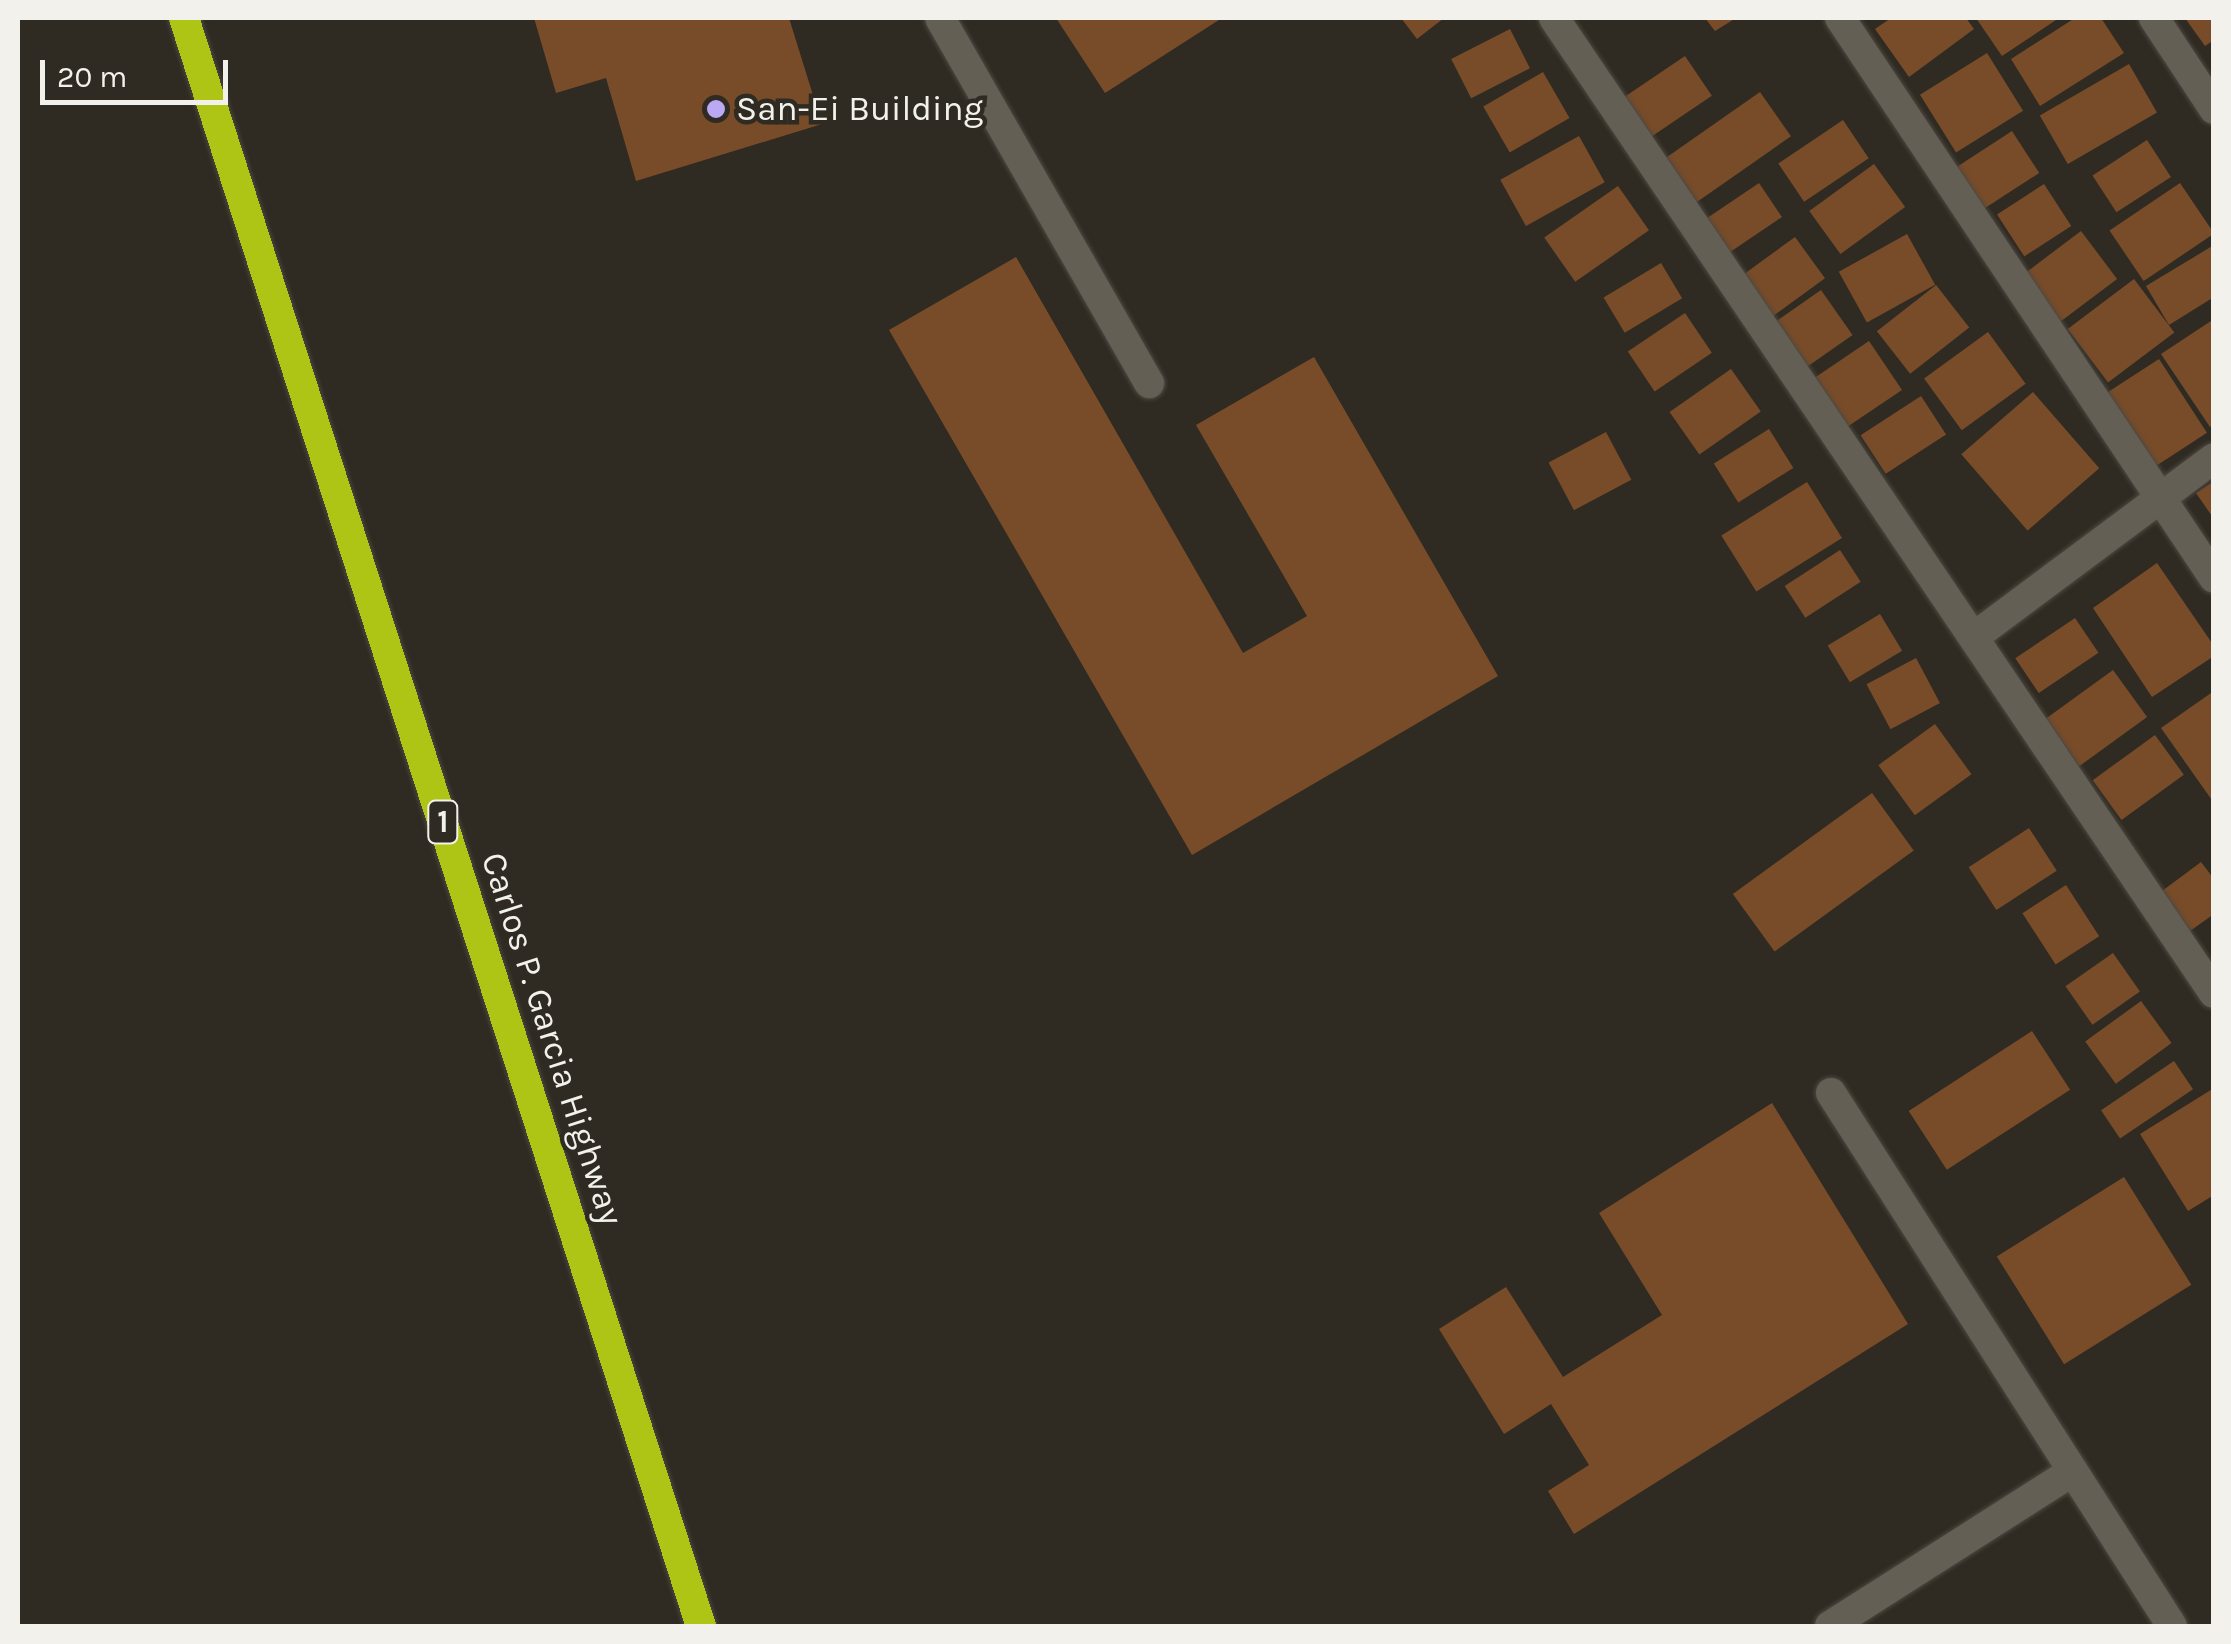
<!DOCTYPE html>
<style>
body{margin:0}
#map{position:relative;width:2231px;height:1644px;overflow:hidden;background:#2f2b22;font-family:Karla,sans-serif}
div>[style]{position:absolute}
.building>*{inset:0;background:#794c29;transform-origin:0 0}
.roads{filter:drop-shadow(0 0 2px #4c4841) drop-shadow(0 0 2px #4c4841)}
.minor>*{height:30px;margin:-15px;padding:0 15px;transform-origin:15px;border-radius:15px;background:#635f55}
.highway>*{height:30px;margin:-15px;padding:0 15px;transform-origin:15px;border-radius:15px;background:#afc515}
.dots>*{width:28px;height:28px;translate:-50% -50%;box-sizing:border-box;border:5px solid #2f2b22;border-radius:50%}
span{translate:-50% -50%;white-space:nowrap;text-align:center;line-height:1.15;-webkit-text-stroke:9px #2f2b22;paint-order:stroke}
.shield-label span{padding:2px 8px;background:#2f2b22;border:2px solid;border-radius:8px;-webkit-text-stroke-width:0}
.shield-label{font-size:32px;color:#f3f1eb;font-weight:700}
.poi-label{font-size:35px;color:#f3f1eb}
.left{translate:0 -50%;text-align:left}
.street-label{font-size:35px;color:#f3f1eb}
.frame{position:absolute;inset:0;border:20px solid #f3f1eb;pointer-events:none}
.scale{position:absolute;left:40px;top:60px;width:188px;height:45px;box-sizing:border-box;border:5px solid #f3f1eb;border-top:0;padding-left:12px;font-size:30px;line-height:35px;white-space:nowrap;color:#f3f1eb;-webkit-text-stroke:8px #2f2b22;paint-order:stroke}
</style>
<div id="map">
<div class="building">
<i style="clip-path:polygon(534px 18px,789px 18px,822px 124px,636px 181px,606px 78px,556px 93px)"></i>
<i style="clip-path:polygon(1056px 18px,1222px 18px,1105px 93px)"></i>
<i style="clip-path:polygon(1401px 18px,1444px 18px,1417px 39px)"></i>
<i style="clip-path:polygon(1705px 18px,1736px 18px,1715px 31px)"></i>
<i style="clip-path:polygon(1891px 18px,1966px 18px,1974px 29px,1909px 77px,1875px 29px)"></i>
<i style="clip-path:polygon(1976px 18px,2059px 18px,2002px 56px)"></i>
<i style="clip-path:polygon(2075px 18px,2101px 18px,2124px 53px,2040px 106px,2011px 59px)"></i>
<i style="clip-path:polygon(2185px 18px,2214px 18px,2214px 40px,2205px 46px)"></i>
<i style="left:1510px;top:29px;width:44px;height:66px;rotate:63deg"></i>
<i style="left:1987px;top:53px;width:68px;height:79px;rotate:58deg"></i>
<i style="left:1685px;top:56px;width:48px;height:74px;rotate:56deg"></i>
<i style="left:2129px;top:64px;width:56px;height:103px;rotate:60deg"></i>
<i style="left:1543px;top:72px;width:53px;height:69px;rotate:60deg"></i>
<i style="left:1760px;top:92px;width:54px;height:127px;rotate:55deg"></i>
<i style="left:1843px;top:120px;width:46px;height:78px;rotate:56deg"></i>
<i style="left:2012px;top:131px;width:50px;height:71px;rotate:57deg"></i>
<i style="left:1579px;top:136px;width:53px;height:90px;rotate:61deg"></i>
<i style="left:2147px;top:140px;width:44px;height:65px;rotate:57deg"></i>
<i style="left:1874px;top:164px;width:53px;height:80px;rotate:54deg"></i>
<i style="left:1759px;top:183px;width:41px;height:66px;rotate:56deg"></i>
<i style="left:2180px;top:183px;width:61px;height:85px;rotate:56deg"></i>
<i style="left:2044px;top:184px;width:50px;height:56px;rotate:57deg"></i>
<i style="left:1618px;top:186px;width:54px;height:90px;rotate:55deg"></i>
<i style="left:2081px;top:231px;width:60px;height:72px;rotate:53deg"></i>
<i style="left:1907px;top:234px;width:58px;height:78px;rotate:61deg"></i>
<i style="left:1795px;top:237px;width:51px;height:73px;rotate:54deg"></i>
<i style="clip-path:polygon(2214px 245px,2214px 297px,2169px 325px,2146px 286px)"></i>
<i style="clip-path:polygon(1016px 257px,1243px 653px,1307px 616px,1196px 425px,1314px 357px,1498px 676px,1192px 855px,889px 330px)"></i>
<i style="left:1661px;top:263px;width:41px;height:67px;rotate:59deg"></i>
<i style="left:2134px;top:279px;width:67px;height:83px;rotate:53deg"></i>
<i style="left:1936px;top:285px;width:54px;height:75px;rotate:52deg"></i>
<i style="left:1821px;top:290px;width:55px;height:65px;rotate:55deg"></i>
<i style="left:1685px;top:313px;width:48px;height:69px;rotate:56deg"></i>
<i style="clip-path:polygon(2214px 319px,2214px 424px,2210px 427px,2161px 354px)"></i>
<i style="left:1988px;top:332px;width:64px;height:79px;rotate:54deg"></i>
<i style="left:1869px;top:341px;width:59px;height:74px;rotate:56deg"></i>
<i style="left:2159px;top:359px;width:88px;height:64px;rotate:57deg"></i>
<i style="left:1731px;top:369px;width:52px;height:75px;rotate:55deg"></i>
<i style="left:2033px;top:392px;width:101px;height:95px;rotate:49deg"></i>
<i style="left:1921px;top:396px;width:46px;height:72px;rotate:57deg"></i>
<i style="left:1769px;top:429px;width:46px;height:65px;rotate:58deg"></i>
<i style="left:1606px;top:432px;width:54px;height:65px;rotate:62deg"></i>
<i style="clip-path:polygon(2214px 481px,2214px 519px,2196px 493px)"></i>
<i style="left:1807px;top:482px;width:66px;height:101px;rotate:58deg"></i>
<i style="left:1840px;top:550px;width:38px;height:66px;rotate:57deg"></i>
<i style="clip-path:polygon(2157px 563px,2214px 646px,2214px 656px,2152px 697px,2093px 608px)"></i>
<i style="left:1880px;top:614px;width:43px;height:61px;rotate:59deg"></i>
<i style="left:2075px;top:618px;width:42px;height:72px;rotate:56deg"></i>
<i style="left:1916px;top:658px;width:51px;height:56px;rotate:62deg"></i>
<i style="left:2113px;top:670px;width:58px;height:84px;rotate:54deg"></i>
<i style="clip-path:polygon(2214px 691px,2214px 803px,2161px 728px)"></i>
<i style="left:1935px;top:724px;width:62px;height:70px;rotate:54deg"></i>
<i style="left:2155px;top:735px;width:49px;height:77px;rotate:54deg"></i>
<i style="left:1872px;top:793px;width:71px;height:172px;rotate:54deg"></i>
<i style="left:2029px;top:828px;width:51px;height:72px;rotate:57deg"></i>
<i style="clip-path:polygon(2201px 862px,2214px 879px,2214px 914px,2183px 936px,2154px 897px)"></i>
<i style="left:2066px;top:885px;width:61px;height:52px;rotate:57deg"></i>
<i style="left:2113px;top:953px;width:47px;height:58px;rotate:55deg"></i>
<i style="left:2141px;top:1001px;width:52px;height:69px;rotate:54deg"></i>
<i style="left:2032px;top:1031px;width:70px;height:147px;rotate:57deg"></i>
<i style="left:2174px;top:1061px;width:34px;height:88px;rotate:56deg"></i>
<i style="clip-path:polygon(2214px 1088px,2214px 1195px,2188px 1211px,2140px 1134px)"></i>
<i style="clip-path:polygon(1772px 1103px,1908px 1324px,1574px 1534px,1548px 1491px,1589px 1465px,1551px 1404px,1504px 1434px,1439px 1329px,1506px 1287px,1563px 1377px,1662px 1315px,1599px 1213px)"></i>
<i style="left:2124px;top:1177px;width:127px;height:150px;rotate:58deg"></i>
</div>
<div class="roads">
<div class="minor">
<i style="left:940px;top:18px;width:421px;rotate:60.2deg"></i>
<i style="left:1554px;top:18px;width:1177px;rotate:55.91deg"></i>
<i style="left:1840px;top:18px;width:673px;rotate:56.26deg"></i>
<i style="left:2154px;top:18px;width:109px;rotate:56.6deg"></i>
<i style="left:1974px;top:637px;width:299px;rotate:-36.7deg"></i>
<i style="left:1831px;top:1093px;width:633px;rotate:57.39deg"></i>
<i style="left:1830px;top:1626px;width:288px;rotate:-32.5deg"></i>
</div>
<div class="highway">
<i style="left:184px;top:18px;width:1689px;rotate:72.18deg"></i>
</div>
</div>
<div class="dots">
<i style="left:716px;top:109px;background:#bca9f5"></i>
</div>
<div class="shield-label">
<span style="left:443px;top:822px">1</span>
</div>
<div class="poi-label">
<span class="left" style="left:736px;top:109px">San-Ei Building</span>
</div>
<div class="street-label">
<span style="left:552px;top:1039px;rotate:72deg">Carlos P. Garcia Highway</span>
</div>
<div class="frame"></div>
<div class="scale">20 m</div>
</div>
